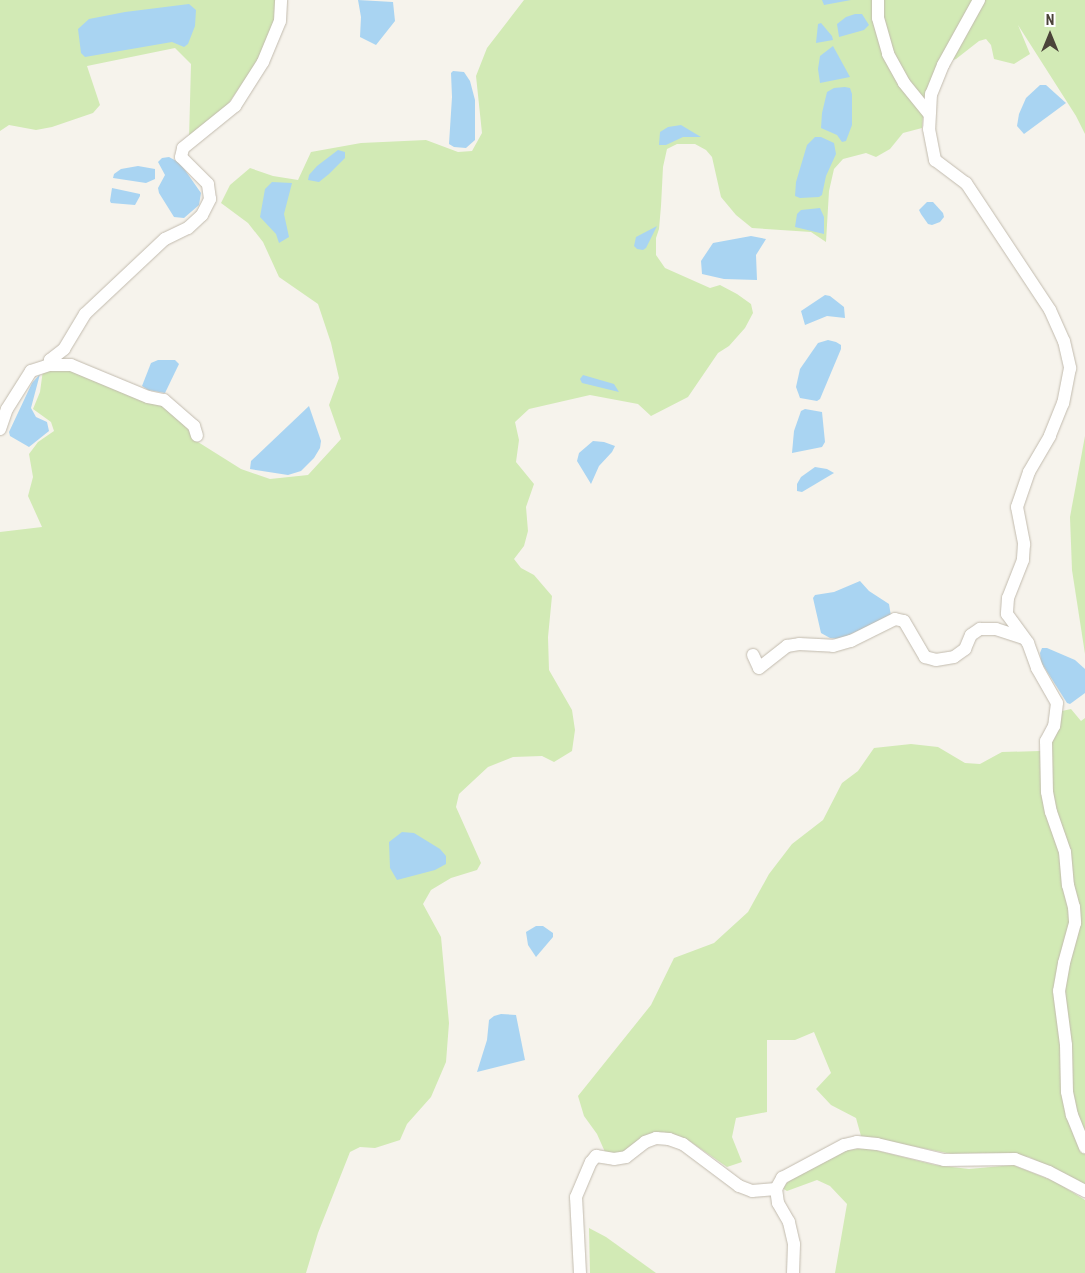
<!DOCTYPE html>
<style>
body{margin:0}
#map{position:relative;width:1085px;height:1273px;overflow:hidden;background:#f6f3ec;font-family:"Roboto Condensed",sans-serif}
div>[style]{position:absolute}
.green>*{inset:0;background:#d2eab5}
.water>*{inset:0;background:#a9d4f2}
.roads{filter:drop-shadow(0 0 1px #c2bbae) drop-shadow(0 0 1px #c2bbae)}
.minor>*{height:12px;margin:-6px;padding:0 6px;transform-origin:6px;border-radius:6px;background:#fff}
span{translate:-50% -50%;white-space:nowrap;text-align:center;line-height:1.15;-webkit-text-stroke:5px #fff;paint-order:stroke}
.north{position:absolute;left:1025px;top:10px;width:50px;height:50px;-webkit-text-stroke:4px #fff;paint-order:stroke;rotate:0deg;font-size:14px;font-weight:700;line-height:20px;text-align:center;color:#4b4439}
.north::after{content:'';display:block;margin:auto;width:18px;height:22px;background:#4b4439;clip-path:polygon(50% 0,100% 100%,50% 72%,0 100%)}
</style>
<div id="map">
<div class="green">
<i style="clip-path:polygon(0 0,276px 0,274px 20px,260px 58px,228px 104px,189px 139px,191px 64px,175px 48px,87px 66px,100px 105px,93px 113px,52px 127px,36px 130px,9px 125px,0 131px)"></i>
<i style="clip-path:polygon(524px 0,1085px 0,1085px 134px,1076px 116px,1018px 25px,1030px 54px,1014px 64px,994px 59px,991px 45px,986px 39px,979px 41px,956px 59px,937px 66px,924px 104px,922px 128px,903px 133px,890px 149px,876px 157px,866px 153px,843px 159px,834px 169px,829px 191px,826px 242px,811px 232px,752px 228px,736px 215px,721px 197px,712px 157px,706px 150px,695px 144px,677px 144px,667px 149px,663px 167px,661px 206px,659px 229px,656px 238px,656px 255px,665px 268px,710px 288px,720px 285px,737px 294px,751px 304px,753px 313px,745px 328px,729px 346px,718px 353px,688px 397px,651px 416px,638px 404px,590px 395px,529px 409px,515px 422px,519px 440px,516px 462px,534px 484px,526px 507px,528px 531px,524px 546px,514px 559px,521px 568px,534px 575px,552px 596px,548px 637px,549px 670px,572px 710px,575px 730px,572px 751px,554px 762px,542px 756px,513px 757px,488px 767px,459px 794px,456px 807px,481px 863px,477px 870px,451px 878px,431px 890px,423px 904px,441px 937px,449px 1023px,446px 1062px,431px 1097px,407px 1124px,400px 1140px,375px 1148px,360px 1147px,350px 1152px,318px 1233px,306px 1273px,0 1273px,0 532px,42px 527px,28px 496px,33px 477px,29px 454px,38px 442px,54px 431px,51px 422px,33px 409px,40px 392px,43px 370px,76px 371px,160px 401px,186px 427px,198px 442px,241px 469px,270px 479px,308px 475px,341px 439px,329px 405px,339px 378px,331px 343px,318px 304px,279px 277px,263px 242px,248px 223px,221px 203px,230px 185px,250px 168px,273px 176px,298px 180px,311px 152px,361px 143px,426px 140px,458px 152px,472px 151px,482px 133px,476px 76px,487px 48px)"></i>
<i style="clip-path:polygon(1085px 436px,1085px 654px,1072px 570px,1070px 517px)"></i>
<i style="clip-path:polygon(1071px 709px,1081px 721px,1085px 718px,1085px 1185px,1029px 1157px,983px 1153px,952px 1154px,861px 1136px,856px 1118px,831px 1105px,816px 1089px,831px 1073px,814px 1032px,795px 1040px,767px 1040px,767px 1112px,736px 1118px,732px 1137px,742px 1162px,727px 1167px,688px 1140px,663px 1132px,629px 1151px,613px 1156px,605px 1152px,597px 1134px,584px 1116px,578px 1096px,651px 1005px,674px 958px,714px 943px,748px 912px,769px 874px,792px 844px,823px 820px,842px 783px,858px 771px,874px 748px,911px 744px,938px 747px,965px 763px,980px 764px,1002px 752px,1040px 751px,1051px 743px,1062px 711px)"></i>
<i style="clip-path:polygon(867px 1148px,935px 1165px,969px 1169px,1013px 1165px,1056px 1182px,1085px 1200px,1085px 1273px,835px 1273px,847px 1204px,830px 1186px,817px 1180px,787px 1191px,782px 1188px,790px 1180px,847px 1150px)"></i>
<i style="clip-path:polygon(589px 1228px,606px 1237px,656px 1273px,590px 1273px)"></i>
</div>
<div class="water">
<i style="clip-path:polygon(358px 0,393px 2px,395px 21px,376px 45px,360px 37px,361px 17px)"></i>
<i style="clip-path:polygon(822px 0,851px 0,824px 5px)"></i>
<i style="clip-path:polygon(189px 4px,196px 10px,195px 26px,188px 44px,184px 47px,172px 42px,85px 57px,81px 53px,78px 29px,89px 19px,125px 12px)"></i>
<i style="clip-path:polygon(855px 14px,862px 14px,869px 25px,864px 30px,839px 37px,837px 24px,846px 17px)"></i>
<i style="clip-path:polygon(821px 23px,832px 36px,833px 40px,816px 43px,818px 24px)"></i>
<i style="clip-path:polygon(833px 46px,850px 77px,820px 83px,818px 69px,820px 56px)"></i>
<i style="clip-path:polygon(453px 71px,464px 72px,470px 81px,475px 100px,475px 140px,466px 148px,454px 147px,449px 144px,452px 97px,451px 73px)"></i>
<i style="clip-path:polygon(1040px 85px,1046px 85px,1066px 103px,1024px 134px,1017px 126px,1019px 114px,1026px 98px)"></i>
<i style="clip-path:polygon(845px 87px,850px 88px,852px 94px,852px 125px,846px 141px,842px 142px,837px 135px,821px 128px,822px 113px,827px 92px,834px 88px)"></i>
<i style="clip-path:polygon(681px 125px,701px 137px,683px 137px,666px 145px,659px 145px,660px 132px,668px 127px)"></i>
<i style="clip-path:polygon(815px 137px,821px 137px,834px 143px,836px 154px,826px 176px,822px 195px,819px 197px,800px 198px,795px 196px,796px 182px,807px 145px)"></i>
<i style="clip-path:polygon(338px 150px,345px 152px,345px 158px,329px 174px,319px 182px,308px 180px,309px 175px,317px 166px)"></i>
<i style="clip-path:polygon(169px 157px,180px 163px,201px 193px,199px 205px,184px 218px,174px 217px,159px 193px,158px 188px,165px 175px,158px 162px,162px 158px)"></i>
<i style="clip-path:polygon(138px 166px,155px 169px,155px 179px,146px 183px,113px 178px,114px 174px,121px 169px)"></i>
<i style="clip-path:polygon(272px 182px,292px 183px,284px 214px,289px 237px,279px 243px,276px 234px,260px 217px,265px 189px)"></i>
<i style="clip-path:polygon(112px 188px,140px 194px,140px 196px,135px 205px,111px 203px,110px 201px)"></i>
<i style="clip-path:polygon(927px 202px,933px 202px,943px 213px,944px 217px,940px 222px,932px 225px,928px 224px,921px 214px,919px 210px)"></i>
<i style="clip-path:polygon(820px 208px,824px 217px,824px 234px,795px 227px,797px 214px,801px 210px)"></i>
<i style="clip-path:polygon(657px 226px,646px 248px,643px 250px,637px 249px,634px 246px,636px 237px)"></i>
<i style="clip-path:polygon(751px 236px,766px 239px,756px 255px,757px 280px,724px 279px,702px 274px,701px 261px,713px 243px)"></i>
<i style="clip-path:polygon(825px 295px,830px 296px,844px 307px,845px 318px,827px 316px,805px 325px,801px 311px)"></i>
<i style="clip-path:polygon(828px 340px,836px 342px,841px 345px,841px 349px,820px 399px,817px 401px,800px 398px,796px 387px,800px 369px,818px 343px)"></i>
<i style="clip-path:polygon(158px 360px,175px 360px,179px 364px,165px 393px,148px 390px,142px 386px,151px 363px)"></i>
<i style="clip-path:polygon(40px 374px,31px 408px,36px 417px,47px 422px,49px 431px,29px 447px,10px 436px,9px 432px,32px 383px)"></i>
<i style="clip-path:polygon(583px 375px,614px 384px,619px 392px,582px 383px,580px 379px)"></i>
<i style="clip-path:polygon(309px 406px,321px 441px,320px 448px,314px 458px,301px 471px,288px 475px,250px 469px,251px 461px)"></i>
<i style="clip-path:polygon(805px 409px,822px 412px,825px 442px,822px 447px,792px 453px,794px 431px,801px 411px)"></i>
<i style="clip-path:polygon(593px 441px,604px 442px,615px 446px,612px 452px,599px 466px,591px 484px,577px 461px,579px 453px)"></i>
<i style="clip-path:polygon(815px 467px,827px 469px,834px 473px,802px 492px,797px 491px,797px 484px,801px 477px)"></i>
<i style="clip-path:polygon(860px 581px,869px 591px,889px 604px,891px 616px,840px 639px,830px 638px,821px 633px,813px 598px,815px 595px,834px 592px)"></i>
<i style="clip-path:polygon(1042px 648px,1047px 648px,1075px 660px,1085px 669px,1085px 693px,1070px 704px,1067px 703px,1041px 662px,1040px 653px)"></i>
<i style="clip-path:polygon(402px 832px,414px 833px,440px 849px,446px 856px,446px 864px,435px 870px,397px 880px,390px 868px,389px 842px)"></i>
<i style="clip-path:polygon(536px 926px,543px 926px,553px 933px,553px 937px,536px 957px,528px 945px,526px 932px)"></i>
<i style="clip-path:polygon(501px 1014px,516px 1015px,525px 1060px,477px 1072px,487px 1040px,489px 1020px,494px 1016px)"></i>
</div>
<div class="roads">
<div class="minor">
<i style="left:878px;top:0;width:18px;rotate:90deg"></i>
<i style="left:878px;top:18px;width:37px;rotate:74deg"></i>
<i style="left:888px;top:54px;width:33px;rotate:61deg"></i>
<i style="left:904px;top:83px;width:40px;rotate:51deg"></i>
<i style="left:979px;top:0;width:74px;rotate:119deg"></i>
<i style="left:943px;top:65px;width:31px;rotate:112deg"></i>
<i style="left:931px;top:94px;width:35px;rotate:93deg"></i>
<i style="left:929px;top:129px;width:32px;rotate:79deg"></i>
<i style="left:935px;top:160px;width:39px;rotate:37deg"></i>
<i style="left:966px;top:183px;width:152px;rotate:56.5deg"></i>
<i style="left:1050px;top:310px;width:34px;rotate:66deg"></i>
<i style="left:1064px;top:341px;width:28px;rotate:77deg"></i>
<i style="left:1070px;top:368px;width:36px;rotate:101deg"></i>
<i style="left:1063px;top:403px;width:35px;rotate:112deg"></i>
<i style="left:1050px;top:436px;width:42px;rotate:120.3deg"></i>
<i style="left:1029px;top:472px;width:37px;rotate:109deg"></i>
<i style="left:1017px;top:507px;width:38px;rotate:79deg"></i>
<i style="left:1024px;top:544px;width:16px;rotate:94deg"></i>
<i style="left:1023px;top:560px;width:41px;rotate:111.5deg"></i>
<i style="left:1008px;top:598px;width:16px;rotate:94deg"></i>
<i style="left:1007px;top:614px;width:36px;rotate:54deg"></i>
<i style="left:1028px;top:643px;width:27px;rotate:70deg"></i>
<i style="left:1037px;top:668px;width:40px;rotate:60.3deg"></i>
<i style="left:1057px;top:703px;width:23px;rotate:97deg"></i>
<i style="left:1054px;top:726px;width:17px;rotate:118deg"></i>
<i style="left:1046px;top:741px;width:51px;rotate:88.9deg"></i>
<i style="left:1047px;top:792px;width:20px;rotate:79deg"></i>
<i style="left:1051px;top:812px;width:42px;rotate:70.7deg"></i>
<i style="left:1065px;top:852px;width:33px;rotate:85deg"></i>
<i style="left:1068px;top:885px;width:23px;rotate:75deg"></i>
<i style="left:1074px;top:907px;width:16px;rotate:86deg"></i>
<i style="left:1075px;top:923px;width:41px;rotate:105.4deg"></i>
<i style="left:1064px;top:963px;width:28px;rotate:100deg"></i>
<i style="left:1059px;top:991px;width:54px;rotate:82.6deg"></i>
<i style="left:1066px;top:1045px;width:47px;rotate:88.8deg"></i>
<i style="left:1067px;top:1092px;width:24px;rotate:78deg"></i>
<i style="left:1072px;top:1115px;width:35px;rotate:68deg"></i>
<i style="left:49px;top:365px;width:5px;rotate:-79deg"></i>
<i style="left:50px;top:360px;width:18px;rotate:-38deg"></i>
<i style="left:64px;top:349px;width:41px;rotate:-59deg"></i>
<i style="left:85px;top:314px;width:110px;rotate:-43.2deg"></i>
<i style="left:165px;top:239px;width:25px;rotate:-26deg"></i>
<i style="left:188px;top:228px;width:19px;rotate:-43deg"></i>
<i style="left:202px;top:215px;width:18px;rotate:-63deg"></i>
<i style="left:210px;top:199px;width:15px;rotate:-98deg"></i>
<i style="left:208px;top:184px;width:38px;rotate:-135deg"></i>
<i style="left:181px;top:157px;width:9px;rotate:-77deg"></i>
<i style="left:183px;top:148px;width:67px;rotate:-38.9deg"></i>
<i style="left:235px;top:106px;width:52px;rotate:-57.5deg"></i>
<i style="left:263px;top:62px;width:44px;rotate:-67.5deg"></i>
<i style="left:280px;top:21px;width:21px;rotate:-87deg"></i>
<i style="left:0;top:429px;width:21px;rotate:-71deg"></i>
<i style="left:7px;top:409px;width:45px;rotate:-57.7deg"></i>
<i style="left:31px;top:371px;width:19px;rotate:-18deg"></i>
<i style="left:49px;top:365px;width:22px"></i>
<i style="left:71px;top:365px;width:83px;rotate:22.6deg"></i>
<i style="left:148px;top:397px;width:16px;rotate:11deg"></i>
<i style="left:164px;top:400px;width:40px;rotate:41deg"></i>
<i style="left:194px;top:426px;width:10px;rotate:73deg"></i>
<i style="left:753px;top:655px;width:14px;rotate:65deg"></i>
<i style="left:759px;top:668px;width:36px;rotate:-38deg"></i>
<i style="left:787px;top:646px;width:12px;rotate:-9deg"></i>
<i style="left:799px;top:644px;width:34px;rotate:3deg"></i>
<i style="left:833px;top:646px;width:19px;rotate:-16deg"></i>
<i style="left:851px;top:641px;width:49px;rotate:-26.6deg"></i>
<i style="left:895px;top:619px;width:9px;rotate:13deg"></i>
<i style="left:904px;top:621px;width:42px;rotate:59.7deg"></i>
<i style="left:925px;top:657px;width:11px;rotate:15deg"></i>
<i style="left:936px;top:660px;width:18px;rotate:-9deg"></i>
<i style="left:954px;top:657px;width:14px;rotate:-36deg"></i>
<i style="left:965px;top:649px;width:15px;rotate:-67deg"></i>
<i style="left:971px;top:635px;width:11px;rotate:-34deg"></i>
<i style="left:980px;top:629px;width:16px"></i>
<i style="left:996px;top:629px;width:29px;rotate:18deg"></i>
<i style="left:580px;top:1273px;width:76px;rotate:-93deg"></i>
<i style="left:576px;top:1197px;width:38px;rotate:-67deg"></i>
<i style="left:591px;top:1162px;width:8px;rotate:-50deg"></i>
<i style="left:596px;top:1156px;width:18px;rotate:9deg"></i>
<i style="left:614px;top:1159px;width:12px;rotate:-9deg"></i>
<i style="left:626px;top:1157px;width:24px;rotate:-38deg"></i>
<i style="left:645px;top:1142px;width:12px;rotate:-20deg"></i>
<i style="left:656px;top:1138px;width:13px;rotate:4deg"></i>
<i style="left:669px;top:1139px;width:15px;rotate:20deg"></i>
<i style="left:683px;top:1144px;width:70px;rotate:36.9deg"></i>
<i style="left:739px;top:1186px;width:14px;rotate:21deg"></i>
<i style="left:752px;top:1191px;width:24px;rotate:-5deg"></i>
<i style="left:793px;top:1273px;width:29px;rotate:-88deg"></i>
<i style="left:794px;top:1244px;width:23px;rotate:-103deg"></i>
<i style="left:789px;top:1222px;width:22px;rotate:-120deg"></i>
<i style="left:778px;top:1203px;width:14px;rotate:-98deg"></i>
<i style="left:776px;top:1189px;width:13px;rotate:-61deg"></i>
<i style="left:782px;top:1178px;width:70px;rotate:-28deg"></i>
<i style="left:844px;top:1145px;width:13px;rotate:-13deg"></i>
<i style="left:857px;top:1142px;width:20px;rotate:6deg"></i>
<i style="left:877px;top:1144px;width:69px;rotate:13.4deg"></i>
<i style="left:944px;top:1160px;width:71px;rotate:-0.8deg"></i>
<i style="left:1015px;top:1159px;width:36px;rotate:21deg"></i>
<i style="left:1049px;top:1172px;width:41px;rotate:27.8deg"></i>
</div>
</div>
<div class="north">N</div>
</div>
